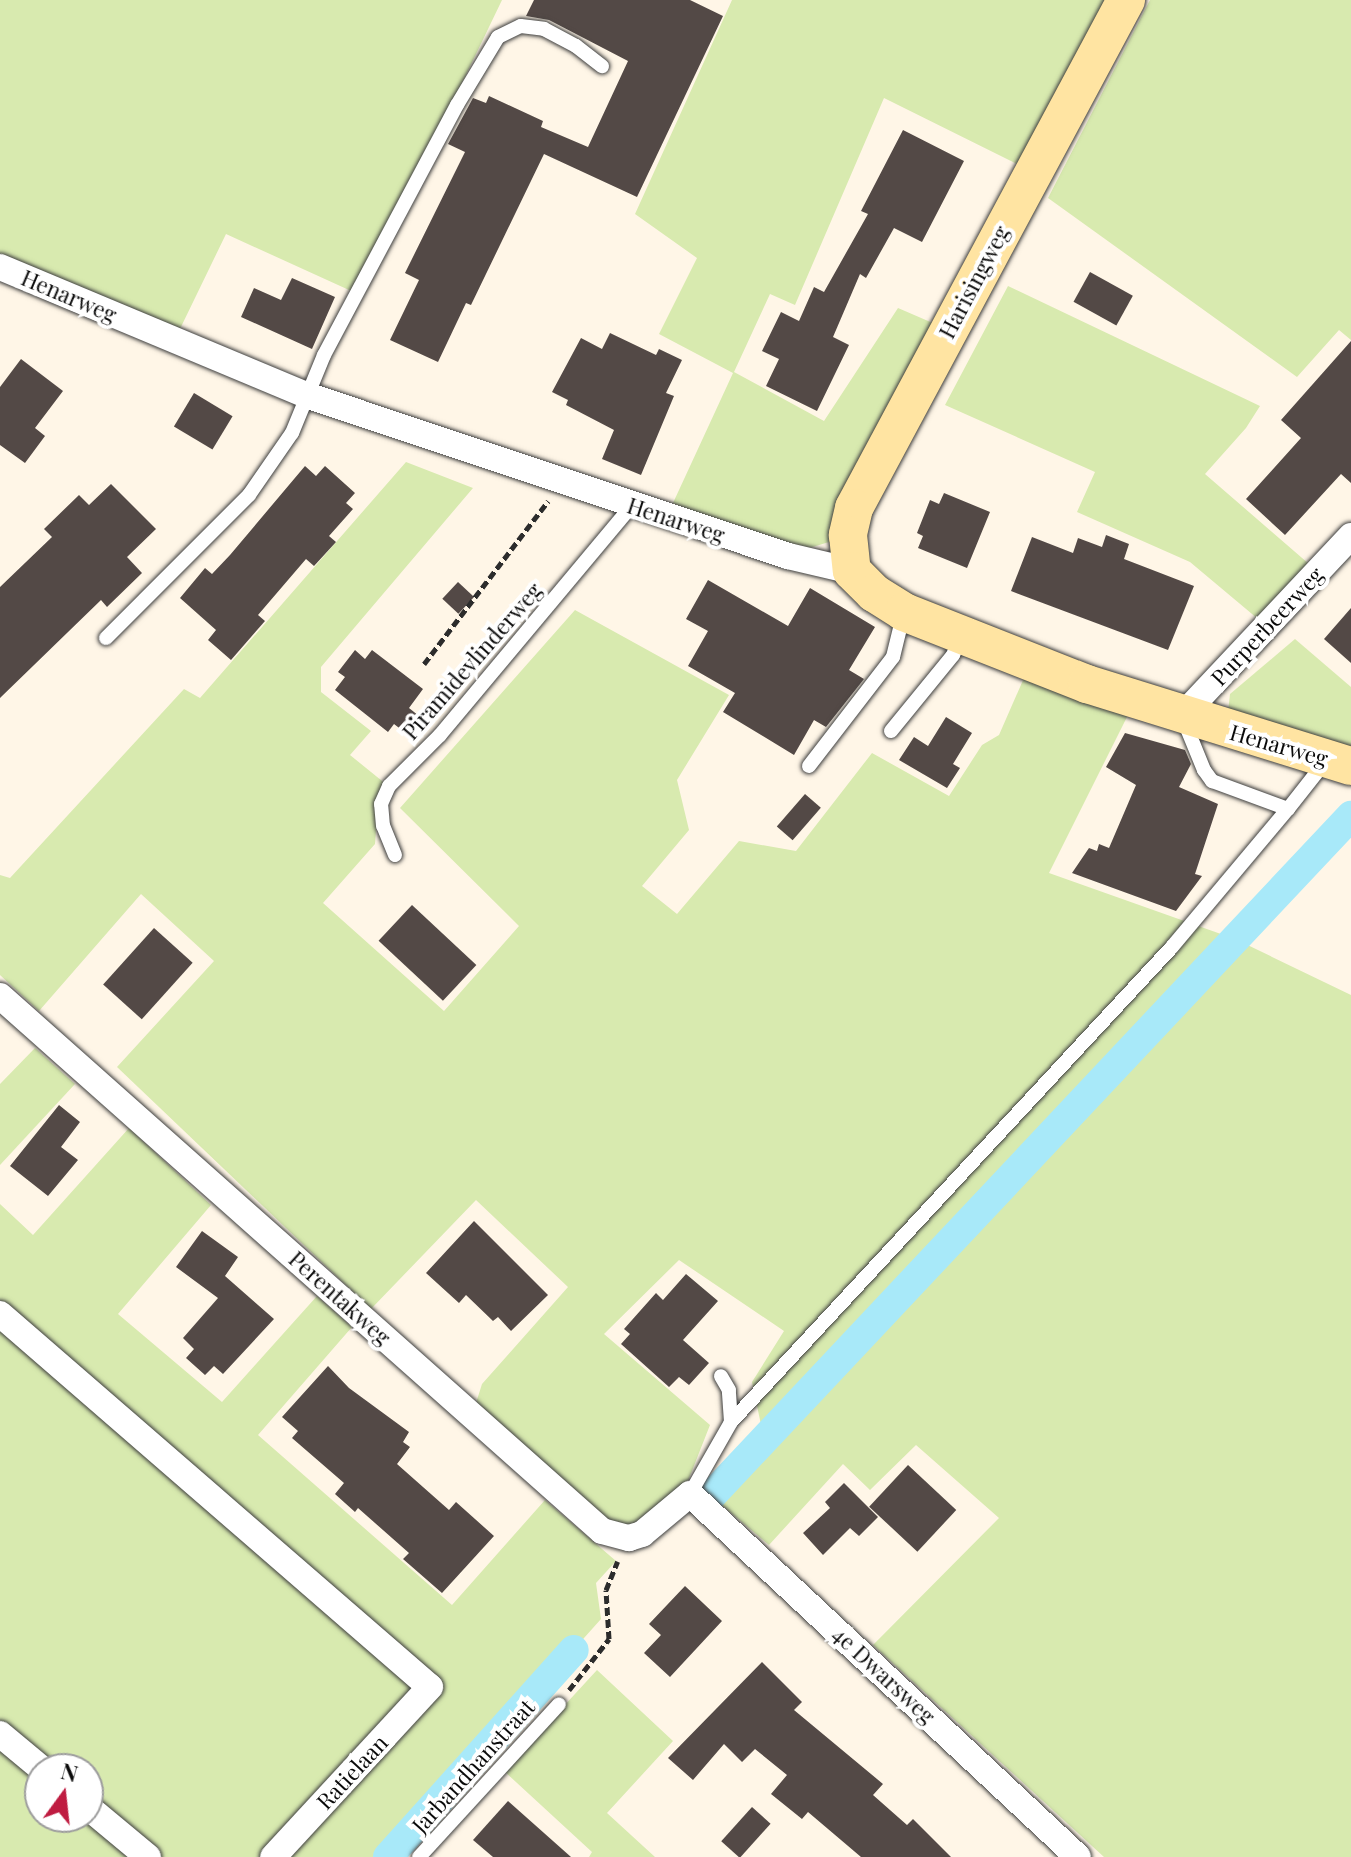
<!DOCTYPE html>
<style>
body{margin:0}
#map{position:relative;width:1351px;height:1857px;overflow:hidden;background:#fff6e7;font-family:"Playfair Display",serif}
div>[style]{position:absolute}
.green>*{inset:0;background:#d8eaaf}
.canal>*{height:30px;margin:-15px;padding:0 15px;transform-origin:15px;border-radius:15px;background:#a8e9f9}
.building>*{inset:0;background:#534946;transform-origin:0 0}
.path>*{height:5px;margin-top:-2.5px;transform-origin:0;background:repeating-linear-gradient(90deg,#2c2c2c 0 8px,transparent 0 12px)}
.roads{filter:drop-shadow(0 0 2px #3d3d3d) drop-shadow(0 0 2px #3d3d3d)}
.lane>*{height:14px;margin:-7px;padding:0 7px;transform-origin:7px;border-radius:7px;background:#fff}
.street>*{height:26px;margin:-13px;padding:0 13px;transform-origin:13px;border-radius:13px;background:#fff}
.secondary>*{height:38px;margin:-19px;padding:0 19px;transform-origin:19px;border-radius:19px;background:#ffe4a2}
span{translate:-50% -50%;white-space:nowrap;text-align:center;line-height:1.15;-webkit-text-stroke:8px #fff;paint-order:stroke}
.street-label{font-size:22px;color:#0a0a0a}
.north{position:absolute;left:24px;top:1753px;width:80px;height:80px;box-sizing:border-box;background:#fff;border:2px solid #9d9d9d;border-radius:50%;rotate:15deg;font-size:22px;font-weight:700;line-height:32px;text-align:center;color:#0a0a0a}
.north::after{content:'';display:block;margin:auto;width:28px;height:36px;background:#bf1c41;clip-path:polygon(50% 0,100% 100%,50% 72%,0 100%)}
</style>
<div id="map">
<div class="green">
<i style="clip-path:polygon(0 0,502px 0,360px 295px,226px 234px,179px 331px,84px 288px,0 258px)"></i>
<i style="clip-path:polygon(732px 0,1112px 0,1025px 168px,884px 98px,795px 305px,770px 294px,734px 372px,824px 421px,898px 308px,942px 327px,829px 542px,806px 549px,771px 543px,673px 503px,733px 373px,659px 334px,697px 258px,635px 214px)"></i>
<i style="clip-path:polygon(1150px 0,1351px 0,1351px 340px,1339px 330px,1297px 377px,1048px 198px)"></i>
<i style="clip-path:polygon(1008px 286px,1260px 406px,1246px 428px,1205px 474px,1309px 564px,1258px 619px,1190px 562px,1077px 512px,1095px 472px,945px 405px)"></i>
<i style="clip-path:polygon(406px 462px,473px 488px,321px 667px,321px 692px,371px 731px,350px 755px,392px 789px,378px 804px,375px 844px,323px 903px,444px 1011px,519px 926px,400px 808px,575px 610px,729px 695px,677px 780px,689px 830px,642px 886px,677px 914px,739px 841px,796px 851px,872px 753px,949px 796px,982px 745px,999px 735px,1027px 671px,1131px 709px,1049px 873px,1235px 939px,1351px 995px,1351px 1857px,1104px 1857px,873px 1645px,999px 1518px,916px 1445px,870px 1490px,843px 1464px,769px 1545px,711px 1496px,764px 1439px,752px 1382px,784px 1331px,679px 1260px,604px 1334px,710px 1425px,684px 1491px,646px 1525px,613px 1528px,476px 1403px,482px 1384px,568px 1287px,476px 1200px,371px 1309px,117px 1067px,214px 961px,141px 894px,39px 1011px,0 975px,0 875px,10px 878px,184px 689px,200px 698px)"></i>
<i style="clip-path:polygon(1295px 639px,1351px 687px,1351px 751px,1228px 712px,1230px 694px)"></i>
<i style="clip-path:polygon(35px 1048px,75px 1084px,0 1165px,0 1084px)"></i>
<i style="clip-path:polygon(129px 1128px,211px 1205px,118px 1314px,222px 1402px,317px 1296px,352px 1327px,258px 1435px,452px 1605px,545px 1500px,616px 1561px,596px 1583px,601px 1619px,388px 1857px,283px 1857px,441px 1684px,0 1300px,0 1204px,33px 1235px)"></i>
<i style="clip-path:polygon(0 1326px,419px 1688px,260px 1857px,162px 1857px,88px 1795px,88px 1769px,56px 1769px,0 1722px)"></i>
<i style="clip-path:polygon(597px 1670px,673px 1741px,607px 1813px,655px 1857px,589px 1857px,592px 1852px,504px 1771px)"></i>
<i style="clip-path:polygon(0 1750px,40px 1783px,40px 1817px,80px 1817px,128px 1857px,0 1857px)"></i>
</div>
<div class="canal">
<i style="left:711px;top:1496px;width:934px;rotate:-46.74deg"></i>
<i style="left:388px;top:1857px;width:278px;rotate:-48.1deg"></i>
</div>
<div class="building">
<i style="clip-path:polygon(534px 0,690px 0,723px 16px,637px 197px,544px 154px,471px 305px,466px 303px,438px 362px,390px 340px,419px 280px,405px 273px,465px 152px,448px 144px,473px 98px,486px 103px,489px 96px,543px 121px,541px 127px,588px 147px,628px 61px,549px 20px,526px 16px)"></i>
<i style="clip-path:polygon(903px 130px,964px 161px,922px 242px,894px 228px,866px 278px,860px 274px,833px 337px,849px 345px,817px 411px,766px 386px,779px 359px,762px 351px,781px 312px,799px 321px,814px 287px,824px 292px,868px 214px,861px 211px)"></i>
<i style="left:1090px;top:272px;width:49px;height:34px;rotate:29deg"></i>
<i style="clip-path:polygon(292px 278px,335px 297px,312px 349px,241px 317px,254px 288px,281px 300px)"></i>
<i style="clip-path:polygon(610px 333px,656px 355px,659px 349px,682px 360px,666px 393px,674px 396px,641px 475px,602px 459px,614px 430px,566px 405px,568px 400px,552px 392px,581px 338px,602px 349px)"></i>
<i style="clip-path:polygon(1351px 341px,1351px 483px,1341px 474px,1285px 535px,1246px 499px,1301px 438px,1281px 420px)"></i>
<i style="clip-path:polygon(21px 359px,63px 391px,35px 428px,45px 436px,25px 463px,0 445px,0 387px)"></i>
<i style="left:194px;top:393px;width:45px;height:39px;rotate:31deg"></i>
<i style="clip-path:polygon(305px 466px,316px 476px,325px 466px,355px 493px,346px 503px,353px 509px,329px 536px,336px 542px,314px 566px,306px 559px,258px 615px,265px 621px,231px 660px,208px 640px,216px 630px,180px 598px,205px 568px,212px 574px,230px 555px)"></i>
<i style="clip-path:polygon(111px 484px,156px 529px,127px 557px,142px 573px,107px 607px,101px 600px,0 698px,0 587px,52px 537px,44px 529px,79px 495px,89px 505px)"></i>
<i style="clip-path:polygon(944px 493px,990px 512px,967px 568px,918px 548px,923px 536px,917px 533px,930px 500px,939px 504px)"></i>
<i style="clip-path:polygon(1106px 535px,1129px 544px,1124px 559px,1194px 586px,1168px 650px,1011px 591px,1032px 537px,1073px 553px,1078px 538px,1102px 547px)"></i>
<i style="clip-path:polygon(708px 580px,788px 626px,810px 588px,875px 627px,849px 670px,864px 679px,826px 727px,814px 720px,794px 755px,723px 712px,735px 693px,688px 666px,708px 631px,686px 619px)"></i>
<i style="left:458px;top:582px;width:22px;height:23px;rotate:43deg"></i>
<i style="clip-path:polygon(1351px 608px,1351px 663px,1324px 639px)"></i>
<i style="clip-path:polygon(355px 650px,365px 659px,372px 650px,423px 689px,409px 708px,429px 724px,416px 741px,394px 724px,388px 732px,335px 690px,345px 677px,338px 672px)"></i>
<i style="clip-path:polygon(946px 717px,972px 733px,953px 764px,960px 768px,947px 788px,899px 760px,914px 737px,928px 746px)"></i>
<i style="clip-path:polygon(1125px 733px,1185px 750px,1191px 764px,1179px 787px,1218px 804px,1195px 874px,1202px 876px,1176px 911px,1072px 873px,1089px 848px,1097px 851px,1099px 844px,1109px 848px,1136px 785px,1106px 767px)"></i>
<i style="left:805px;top:794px;width:21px;height:43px;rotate:41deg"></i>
<i style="left:412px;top:905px;width:88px;height:49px;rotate:43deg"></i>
<i style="left:154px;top:928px;width:52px;height:76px;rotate:42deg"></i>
<i style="clip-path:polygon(59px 1105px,80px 1122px,61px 1147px,78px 1160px,48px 1196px,10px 1166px)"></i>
<i style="clip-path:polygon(474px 1221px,548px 1295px,511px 1331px,498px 1317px,493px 1321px,466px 1295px,459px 1303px,426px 1273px)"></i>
<i style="clip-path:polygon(202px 1231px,238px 1257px,225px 1276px,274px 1319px,223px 1374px,214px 1366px,205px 1375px,186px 1358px,194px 1349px,183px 1338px,218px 1298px,176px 1267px)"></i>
<i style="clip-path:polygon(686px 1274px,718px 1301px,683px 1340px,709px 1363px,689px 1385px,679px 1377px,669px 1387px,621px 1344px,630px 1334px,624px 1329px,656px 1293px,663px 1300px)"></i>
<i style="clip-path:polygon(328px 1366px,349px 1388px,409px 1432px,403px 1442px,410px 1447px,397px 1464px,449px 1510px,456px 1502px,494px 1536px,442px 1593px,403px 1559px,409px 1553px,358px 1508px,355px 1512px,335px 1494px,344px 1483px,292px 1438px,298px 1431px,282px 1417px)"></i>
<i style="left:908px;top:1465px;width:66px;height:57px;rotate:43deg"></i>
<i style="clip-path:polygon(844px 1483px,878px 1517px,859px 1536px,850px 1528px,823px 1555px,803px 1533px,830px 1508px,825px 1502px)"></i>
<i style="clip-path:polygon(685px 1586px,722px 1621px,670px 1677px,644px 1653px,661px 1635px,649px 1624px)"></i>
<i style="clip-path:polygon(762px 1662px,802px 1702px,794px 1710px,883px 1784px,873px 1795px,907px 1825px,913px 1819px,951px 1857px,861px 1857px,808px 1812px,802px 1819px,771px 1794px,787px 1775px,755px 1749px,742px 1762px,724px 1744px,693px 1780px,668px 1758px)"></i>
<i style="clip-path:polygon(508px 1801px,571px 1857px,493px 1857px,473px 1840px)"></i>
<i style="left:752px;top:1807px;width:25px;height:46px;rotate:42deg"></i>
</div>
<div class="path">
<i style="left:424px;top:664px;width:205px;rotate:-52.7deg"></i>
<i style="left:569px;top:1690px;width:65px;rotate:-51.9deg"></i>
<i style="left:609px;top:1639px;width:49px;rotate:-93.5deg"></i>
<i style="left:606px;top:1590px;width:31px;rotate:-68deg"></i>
</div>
<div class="roads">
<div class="lane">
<i style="left:106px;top:638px;width:202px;rotate:-45deg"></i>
<i style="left:249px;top:495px;width:75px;rotate:-55.3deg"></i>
<i style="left:292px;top:433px;width:84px;rotate:-67.7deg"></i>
<i style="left:324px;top:355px;width:283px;rotate:-62deg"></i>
<i style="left:457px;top:105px;width:79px;rotate:-58.9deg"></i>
<i style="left:498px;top:37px;width:25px;rotate:-26deg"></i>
<i style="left:521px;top:26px;width:23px;rotate:7deg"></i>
<i style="left:544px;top:29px;width:36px;rotate:28deg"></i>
<i style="left:576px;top:46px;width:33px;rotate:38deg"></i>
<i style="left:1184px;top:721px;width:53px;rotate:67.8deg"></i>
<i style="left:1204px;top:770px;width:14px;rotate:54deg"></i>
<i style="left:1212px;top:781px;width:81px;rotate:20.2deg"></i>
<i style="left:1288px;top:809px;width:60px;rotate:-51.8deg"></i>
<i style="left:891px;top:731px;width:98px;rotate:-50.8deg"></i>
<i style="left:953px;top:655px;width:22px;rotate:-66deg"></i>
<i style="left:809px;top:766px;width:138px;rotate:-52.4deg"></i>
<i style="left:893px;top:657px;width:46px;rotate:-76.3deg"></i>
<i style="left:395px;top:855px;width:31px;rotate:-112deg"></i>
<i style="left:383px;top:826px;width:22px;rotate:-95deg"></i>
<i style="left:381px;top:804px;width:20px;rotate:-66deg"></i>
<i style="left:389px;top:786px;width:72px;rotate:-45deg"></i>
<i style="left:440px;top:735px;width:300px;rotate:-50.1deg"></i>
<i style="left:731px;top:1422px;width:648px;rotate:-47.13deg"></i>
<i style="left:1172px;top:947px;width:180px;rotate:-50deg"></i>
<i style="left:690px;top:1494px;width:83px;rotate:-60.3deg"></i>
<i style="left:731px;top:1422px;width:32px;rotate:-94deg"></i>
<i style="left:729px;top:1390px;width:16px;rotate:-120deg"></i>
<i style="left:419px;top:1857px;width:207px;rotate:-47.5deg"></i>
</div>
<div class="street">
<i style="left:0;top:267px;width:335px;rotate:22.7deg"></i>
<i style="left:309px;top:396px;width:505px;rotate:18.47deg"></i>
<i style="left:788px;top:556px;width:66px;rotate:13.2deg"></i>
<i style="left:1182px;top:716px;width:247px;rotate:-46.8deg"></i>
<i style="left:0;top:996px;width:805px;rotate:41.63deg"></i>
<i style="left:602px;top:1531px;width:28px;rotate:15deg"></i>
<i style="left:629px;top:1538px;width:14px;rotate:-17deg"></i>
<i style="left:642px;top:1534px;width:62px;rotate:-39.8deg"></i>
<i style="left:690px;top:1494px;width:531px;rotate:43.09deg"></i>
<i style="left:0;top:1314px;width:569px;rotate:40.94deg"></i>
<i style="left:430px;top:1687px;width:231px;rotate:132.7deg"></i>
<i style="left:0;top:1734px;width:55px;rotate:39.8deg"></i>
<i style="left:88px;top:1807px;width:78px;rotate:39.8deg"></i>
</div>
<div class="secondary">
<i style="left:1126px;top:0;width:576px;rotate:118.17deg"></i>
<i style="left:854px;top:508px;width:28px;rotate:103deg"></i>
<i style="left:848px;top:535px;width:36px;rotate:84deg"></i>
<i style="left:852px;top:571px;width:31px;rotate:45deg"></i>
<i style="left:874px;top:593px;width:36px;rotate:32deg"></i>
<i style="left:904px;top:612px;width:197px;rotate:21.5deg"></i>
<i style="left:1087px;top:684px;width:276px;rotate:17.3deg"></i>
</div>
</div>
<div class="street-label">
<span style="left:974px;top:282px;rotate:-62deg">Harisingweg</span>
<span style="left:69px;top:296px;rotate:23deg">Henarweg</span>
<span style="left:676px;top:520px;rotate:18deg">Henarweg</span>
<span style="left:1267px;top:626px;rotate:-47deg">Purperbeerweg</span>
<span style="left:472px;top:661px;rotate:-49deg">Piramidevlinderweg</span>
<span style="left:1279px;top:745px;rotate:16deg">Henarweg</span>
<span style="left:340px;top:1298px;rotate:42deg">Perentakweg</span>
<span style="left:884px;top:1675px;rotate:43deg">4e Dwarsweg</span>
<span style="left:473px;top:1766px;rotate:-48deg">Jarbandhanstraat</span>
<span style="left:352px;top:1772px;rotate:-47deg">Ratielaan</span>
</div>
<div class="north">N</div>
</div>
